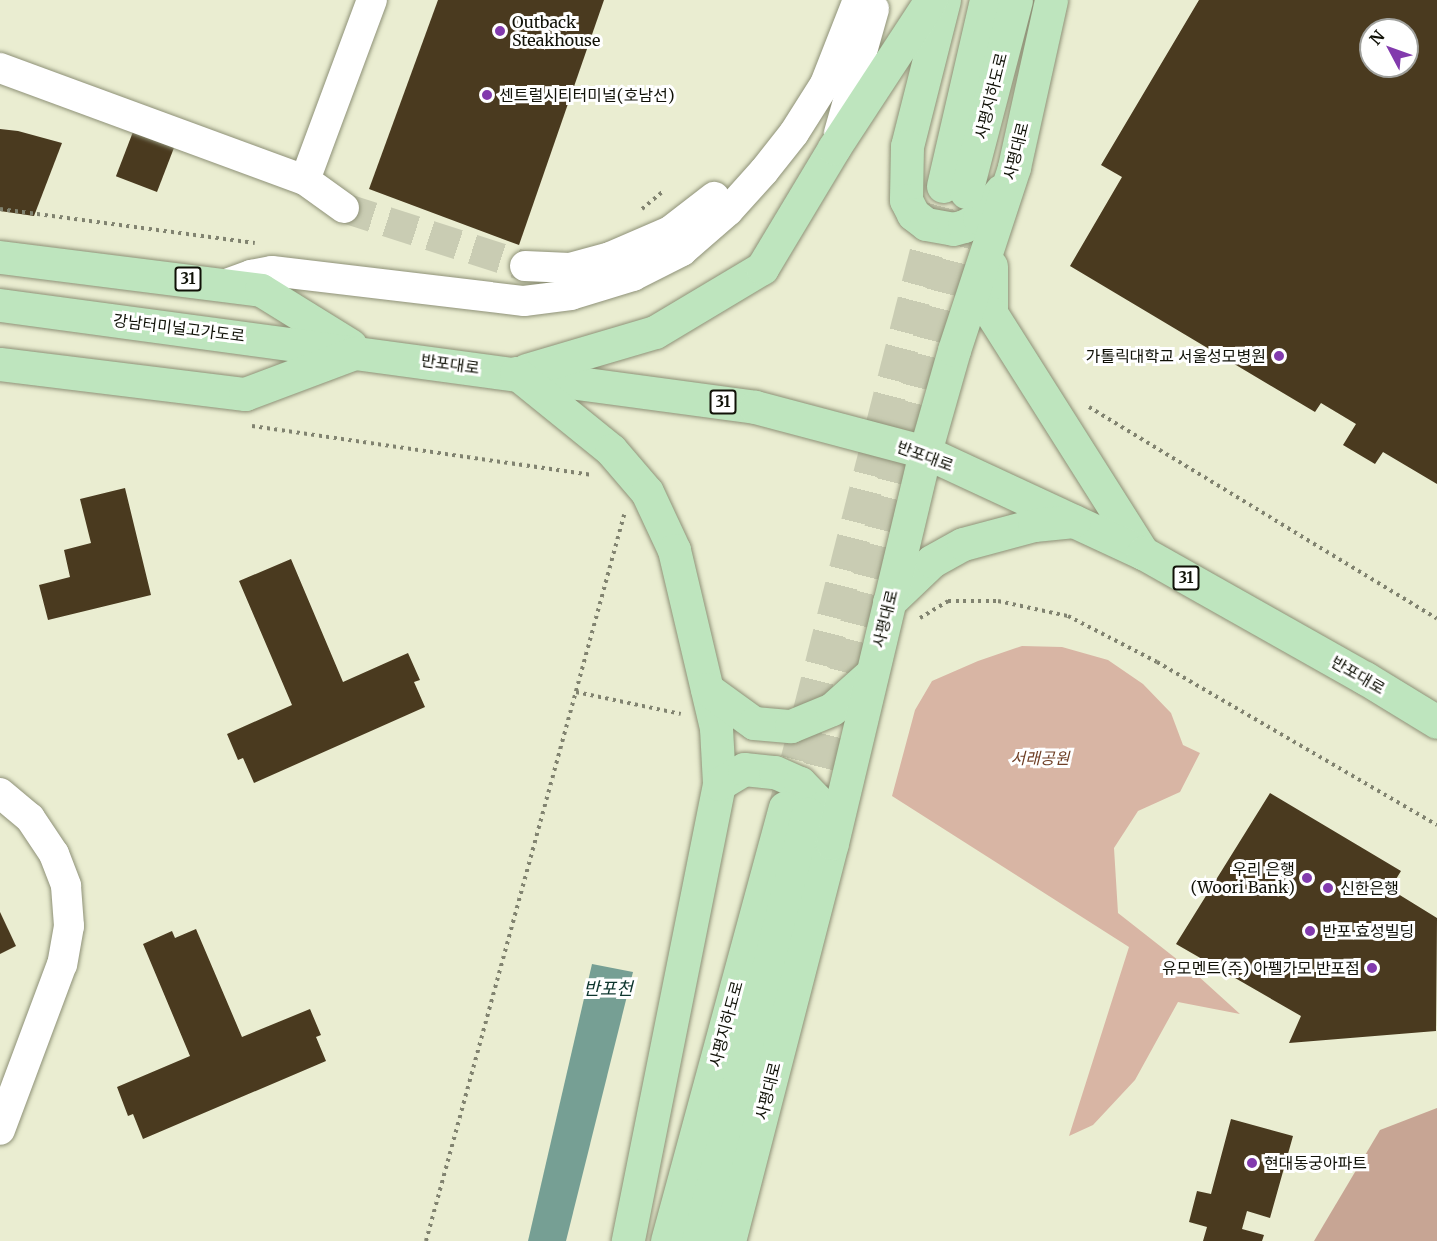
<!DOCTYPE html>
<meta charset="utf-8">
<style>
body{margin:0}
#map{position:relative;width:1437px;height:1241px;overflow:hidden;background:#eaedd1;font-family:Merriweather,"Noto Sans KR",serif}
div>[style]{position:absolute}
.green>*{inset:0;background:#d8b5a4}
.forest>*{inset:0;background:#c7a594}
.water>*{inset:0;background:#769f94}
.building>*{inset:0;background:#4a3a1f;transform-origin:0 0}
.minor-tunnel>*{height:30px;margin-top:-15px;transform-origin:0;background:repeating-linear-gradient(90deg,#c9ccb3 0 30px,transparent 0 45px)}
.major-tunnel>*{height:33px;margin-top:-16.5px;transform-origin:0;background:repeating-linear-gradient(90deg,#c9ccb3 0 33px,transparent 0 49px)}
.path>*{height:4px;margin-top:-2px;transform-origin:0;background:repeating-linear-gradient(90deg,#818370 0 3px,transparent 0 7.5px)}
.roads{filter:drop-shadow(0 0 2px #8e9177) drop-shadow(0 0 2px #8e9177)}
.minor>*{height:30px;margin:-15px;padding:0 15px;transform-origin:15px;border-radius:15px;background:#fff}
.major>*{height:33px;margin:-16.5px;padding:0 16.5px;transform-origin:16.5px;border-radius:16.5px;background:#bee5be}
.dots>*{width:16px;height:16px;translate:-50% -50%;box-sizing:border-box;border:3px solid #fff;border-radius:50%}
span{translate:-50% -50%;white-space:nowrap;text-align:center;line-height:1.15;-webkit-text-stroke:6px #fff;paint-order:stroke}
.shield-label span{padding:2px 4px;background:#fff;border:2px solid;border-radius:4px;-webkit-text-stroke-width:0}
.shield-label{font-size:15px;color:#101107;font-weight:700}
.poi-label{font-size:16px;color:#101107}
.left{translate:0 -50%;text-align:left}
.right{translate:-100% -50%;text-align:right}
.street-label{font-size:16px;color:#101107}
.park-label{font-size:16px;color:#6e3e24;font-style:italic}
.water-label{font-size:18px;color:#0d352d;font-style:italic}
.north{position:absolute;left:1359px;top:18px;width:60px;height:60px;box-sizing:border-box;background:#fff;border:2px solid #9fa09c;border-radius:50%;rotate:311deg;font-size:16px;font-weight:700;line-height:24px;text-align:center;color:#101107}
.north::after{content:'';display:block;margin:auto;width:21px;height:27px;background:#823aad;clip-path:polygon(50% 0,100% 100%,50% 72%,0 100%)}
</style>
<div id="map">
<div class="green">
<i style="clip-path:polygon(1022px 646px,1062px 647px,1108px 660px,1143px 684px,1171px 713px,1183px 745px,1200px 753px,1180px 792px,1138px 811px,1114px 848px,1118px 913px,1197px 975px,1240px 1014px,1178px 1002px,1135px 1080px,1093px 1125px,1069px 1136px,1129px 947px,892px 796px,915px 710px,932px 681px,978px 661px)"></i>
</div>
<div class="forest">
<i style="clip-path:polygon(1437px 1108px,1437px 1241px,1314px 1241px,1380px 1130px)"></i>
</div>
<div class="water">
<i style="clip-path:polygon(592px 964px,633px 972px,566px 1241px,528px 1241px)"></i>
</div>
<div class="building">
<i style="clip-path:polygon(438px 0,604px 0,519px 245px,369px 189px)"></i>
<i style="clip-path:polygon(evenodd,1199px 0,1437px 0,1437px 484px,1383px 452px,1375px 464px,1343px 445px,1356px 424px,1321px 403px,1315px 412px,1070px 266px,1122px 177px,1101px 165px,1199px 0,1371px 30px,1407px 30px,1407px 66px,1371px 66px,1371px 30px)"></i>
<i style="left:136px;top:124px;width:44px;height:56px;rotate:21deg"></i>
<i style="clip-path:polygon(0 129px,18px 131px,62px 143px,34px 216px,0 211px)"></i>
<i style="clip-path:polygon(125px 488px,151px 595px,48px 620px,39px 585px,70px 577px,64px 550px,91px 543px,80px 499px)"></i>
<i style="clip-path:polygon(291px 559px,343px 682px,408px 653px,420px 680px,414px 682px,425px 707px,254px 783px,243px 758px,238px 760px,227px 734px,292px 705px,239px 581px)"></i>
<i style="clip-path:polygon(1270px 793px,1401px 871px,1390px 889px,1437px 918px,1436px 1031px,1289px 1043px,1301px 1016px,1176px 944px)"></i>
<i style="clip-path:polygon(0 912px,16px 946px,0 954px)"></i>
<i style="clip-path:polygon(196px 929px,242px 1037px,310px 1009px,321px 1035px,316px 1037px,326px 1061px,143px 1139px,133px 1114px,128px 1116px,117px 1087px,190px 1056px,143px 944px,172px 931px,175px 938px)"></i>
<i style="clip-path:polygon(1231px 1119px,1293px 1136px,1270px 1218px,1247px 1211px,1242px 1229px,1264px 1235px,1262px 1241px,1203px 1241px,1207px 1227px,1189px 1222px,1197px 1191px,1211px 1194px)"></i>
</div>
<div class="minor-tunnel">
<i style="left:344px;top:208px;width:190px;rotate:17.8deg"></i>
</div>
<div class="major-tunnel">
<i style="left:785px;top:807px;width:641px;rotate:-75.73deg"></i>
<i style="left:808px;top:814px;width:632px;rotate:-75.7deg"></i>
</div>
<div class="path">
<i style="left:0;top:209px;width:257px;rotate:7.6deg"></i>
<i style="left:642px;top:209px;width:26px;rotate:-40deg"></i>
<i style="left:1089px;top:407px;width:407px;rotate:31.3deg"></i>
<i style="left:252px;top:426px;width:344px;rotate:8.2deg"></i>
<i style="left:920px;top:618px;width:33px;rotate:-31deg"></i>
<i style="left:948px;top:601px;width:50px"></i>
<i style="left:998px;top:601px;width:72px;rotate:12.1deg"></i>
<i style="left:1068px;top:616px;width:100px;rotate:27.3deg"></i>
<i style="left:1157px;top:662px;width:324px;rotate:30.2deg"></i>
<i style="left:576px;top:692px;width:107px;rotate:11.8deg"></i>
<i style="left:426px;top:1241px;width:753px;rotate:-74.74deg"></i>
</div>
<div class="roads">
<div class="minor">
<i style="left:0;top:68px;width:325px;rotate:20.2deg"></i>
<i style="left:305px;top:180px;width:48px;rotate:35.7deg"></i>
<i style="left:839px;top:133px;width:129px;rotate:-74.2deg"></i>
<i style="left:305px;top:180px;width:192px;rotate:-69.6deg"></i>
<i style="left:525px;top:266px;width:45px;rotate:2.5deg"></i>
<i style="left:570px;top:268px;width:41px;rotate:-15.4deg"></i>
<i style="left:610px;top:257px;width:65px;rotate:-23.4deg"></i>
<i style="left:670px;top:231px;width:56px;rotate:-37.7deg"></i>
<i style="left:226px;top:284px;width:27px;rotate:-20deg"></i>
<i style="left:251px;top:275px;width:21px;rotate:-11deg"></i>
<i style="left:272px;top:271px;width:254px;rotate:6.8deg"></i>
<i style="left:524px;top:301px;width:47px;rotate:-7.3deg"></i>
<i style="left:571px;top:295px;width:65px;rotate:-17deg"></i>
<i style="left:633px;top:276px;width:55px;rotate:-27deg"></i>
<i style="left:682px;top:251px;width:61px;rotate:-41deg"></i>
<i style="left:728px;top:211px;width:54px;rotate:-48deg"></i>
<i style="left:764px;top:171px;width:48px;rotate:-51.7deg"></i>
<i style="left:794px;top:133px;width:58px;rotate:-57.7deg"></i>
<i style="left:825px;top:84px;width:90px;rotate:-68.6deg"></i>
<i style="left:0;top:793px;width:39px;rotate:40deg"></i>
<i style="left:30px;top:818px;width:43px;rotate:56.3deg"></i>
<i style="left:54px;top:854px;width:34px;rotate:69deg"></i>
<i style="left:66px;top:886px;width:40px;rotate:85.7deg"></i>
<i style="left:69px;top:926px;width:39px;rotate:100deg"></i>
<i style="left:62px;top:964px;width:177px;rotate:110.5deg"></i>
</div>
<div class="major">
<i style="left:944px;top:0;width:151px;rotate:104.2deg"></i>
<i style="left:907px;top:146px;width:54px;rotate:91.1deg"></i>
<i style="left:906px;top:200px;width:16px;rotate:63deg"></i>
<i style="left:913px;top:214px;width:16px;rotate:38deg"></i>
<i style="left:926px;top:224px;width:27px;rotate:10deg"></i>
<i style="left:953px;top:229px;width:11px;rotate:-15deg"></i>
<i style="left:964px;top:226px;width:17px;rotate:-28deg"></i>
<i style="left:979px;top:218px;width:35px;rotate:-51deg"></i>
<i style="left:943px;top:186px;width:191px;rotate:-77deg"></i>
<i style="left:966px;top:192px;width:198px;rotate:-75.4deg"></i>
<i style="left:0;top:257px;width:263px;rotate:7.2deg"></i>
<i style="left:261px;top:290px;width:105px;rotate:31.7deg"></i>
<i style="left:991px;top:266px;width:47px;rotate:90deg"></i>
<i style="left:991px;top:313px;width:284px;rotate:57.7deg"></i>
<i style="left:0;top:305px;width:762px;rotate:7.69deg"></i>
<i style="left:755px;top:407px;width:176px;rotate:14.8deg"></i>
<i style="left:925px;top:452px;width:240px;rotate:24.9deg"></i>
<i style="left:1143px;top:553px;width:255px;rotate:29.4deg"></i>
<i style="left:1365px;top:678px;width:84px;rotate:31.4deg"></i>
<i style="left:0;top:364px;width:247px;rotate:7deg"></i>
<i style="left:245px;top:394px;width:116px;rotate:-20.6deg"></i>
<i style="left:526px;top:370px;width:134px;rotate:-16.4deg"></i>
<i style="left:655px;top:332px;width:125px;rotate:-30.9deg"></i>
<i style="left:762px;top:268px;width:140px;rotate:-59deg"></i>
<i style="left:834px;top:148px;width:177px;rotate:-56.8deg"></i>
<i style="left:516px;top:373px;width:122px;rotate:39deg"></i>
<i style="left:611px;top:450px;width:55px;rotate:49.4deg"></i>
<i style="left:647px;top:492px;width:64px;rotate:65deg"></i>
<i style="left:674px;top:550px;width:183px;rotate:76.7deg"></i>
<i style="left:716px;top:728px;width:56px;rotate:86.9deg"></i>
<i style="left:719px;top:784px;width:466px;rotate:101.3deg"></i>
<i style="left:889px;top:602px;width:59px;rotate:-43.6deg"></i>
<i style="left:932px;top:561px;width:35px;rotate:-29deg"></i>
<i style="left:963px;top:544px;width:73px;rotate:-15deg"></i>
<i style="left:1034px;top:525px;width:40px;rotate:-5.7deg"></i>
<i style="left:707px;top:689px;width:58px;rotate:35.9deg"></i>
<i style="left:754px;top:723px;width:37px;rotate:5deg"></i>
<i style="left:791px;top:726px;width:44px;rotate:-22.5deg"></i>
<i style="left:832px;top:709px;width:52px;rotate:-41.9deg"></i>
<i style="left:719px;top:784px;width:29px;rotate:-31deg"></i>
<i style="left:744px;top:769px;width:31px;rotate:6deg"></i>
<i style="left:775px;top:772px;width:27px;rotate:24deg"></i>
<i style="left:800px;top:783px;width:33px;rotate:46deg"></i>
<i style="left:823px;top:807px;width:21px;rotate:76deg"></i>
<i style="left:667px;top:1241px;width:449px;rotate:-74.8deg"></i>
<i style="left:698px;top:1241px;width:441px;rotate:-75.6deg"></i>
<i style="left:729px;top:1241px;width:411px;rotate:-75.5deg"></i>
<i style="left:832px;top:843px;width:402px;rotate:-76.6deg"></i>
<i style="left:925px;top:452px;width:106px;rotate:-74.1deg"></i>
<i style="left:954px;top:350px;width:193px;rotate:-71.8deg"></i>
<i style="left:1014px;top:167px;width:171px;rotate:-77.5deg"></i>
</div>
</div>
<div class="dots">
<i style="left:500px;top:31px;background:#823aad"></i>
<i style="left:487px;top:95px;background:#823aad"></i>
<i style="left:1279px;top:356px;background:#823aad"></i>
<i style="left:1307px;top:878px;background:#823aad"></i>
<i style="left:1328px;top:888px;background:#823aad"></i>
<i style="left:1310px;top:931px;background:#823aad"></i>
<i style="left:1372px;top:968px;background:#823aad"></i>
<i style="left:1252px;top:1163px;background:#823aad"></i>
</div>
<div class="shield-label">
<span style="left:188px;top:279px">31</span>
<span style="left:723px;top:402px">31</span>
<span style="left:1186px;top:578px">31</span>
</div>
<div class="poi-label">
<span class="left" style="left:512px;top:31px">Outback<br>Steakhouse</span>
<span class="left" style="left:499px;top:95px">센트럴시티터미널(호남선)</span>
<span class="right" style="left:1266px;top:356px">가톨릭대학교 서울성모병원</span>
<span class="right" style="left:1295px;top:878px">우리 은행<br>(Woori Bank)</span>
<span class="left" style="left:1340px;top:888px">신한은행</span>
<span class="left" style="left:1322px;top:931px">반포 효성빌딩</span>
<span class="right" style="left:1360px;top:968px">유모멘트(주) 아펠가모 반포점</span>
<span class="left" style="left:1264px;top:1163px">현대동궁아파트</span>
</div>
<div class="street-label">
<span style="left:991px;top:96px;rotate:-76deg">사평지하도로</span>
<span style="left:1016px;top:151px;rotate:-76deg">사평대로</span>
<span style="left:179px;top:328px;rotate:7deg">강남터미널고가도로</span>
<span style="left:450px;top:364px;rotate:8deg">반포대로</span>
<span style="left:925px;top:456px;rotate:20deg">반포대로</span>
<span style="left:885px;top:619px;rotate:-76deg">사평대로</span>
<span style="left:1358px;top:675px;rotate:30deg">반포대로</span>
<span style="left:726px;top:1024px;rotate:-75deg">사평지하도로</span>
<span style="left:768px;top:1091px;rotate:-76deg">사평대로</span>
</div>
<div class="park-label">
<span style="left:1040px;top:758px">서래공원</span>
</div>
<div class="water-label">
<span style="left:608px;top:989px">반포천</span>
</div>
<div class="north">N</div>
</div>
